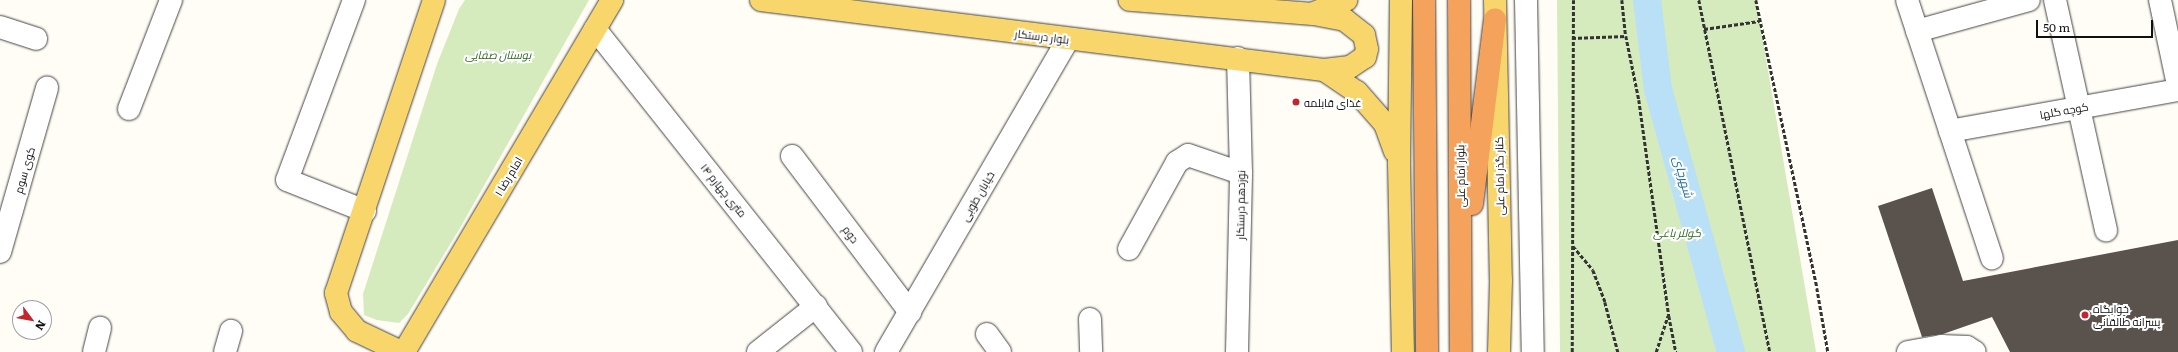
<!DOCTYPE html>
<meta charset="utf-8">
<style>
body{margin:0}
#map{position:relative;width:2178px;height:352px;overflow:hidden;background:#fffdf5;font-family:Literata,Cairo,serif}
div>[style]{position:absolute}
.green>*{inset:0;background:#d5ebbd}
.river>*{height:28px;margin:-14px;padding:0 14px;transform-origin:14px;border-radius:14px;background:#b9e0f7}
.building>*{inset:0;background:#5a524d}
.path>*{height:2.5px;margin-top:-1.25px;transform-origin:0;background:repeating-linear-gradient(90deg,#333 0 4px,transparent 0 6px)}
.roads{filter:drop-shadow(0 0 1px #444) drop-shadow(0 0 1px #444)}
.minor>*{height:22px;margin:-11px;padding:0 11px;transform-origin:11px;border-radius:11px;background:#fff}
.major>*{height:22px;margin:-11px;padding:0 11px;transform-origin:11px;border-radius:11px;background:#f9d66b}
.highway>*{height:22px;margin:-11px;padding:0 11px;transform-origin:11px;border-radius:11px;background:#f5a25d}
.dots>*{width:11px;height:11px;translate:-50% -50%;box-sizing:border-box;border:2px solid #fff;border-radius:50%}
span{translate:-50% -50%;white-space:nowrap;text-align:center;line-height:1.15;-webkit-text-stroke:4px #fff;paint-order:stroke}
.street-label{font-size:11px;color:#111}
.park-label{font-size:11px;color:#2f6b1f;font-style:italic}
.poi-label{font-size:11px;color:#111}
.left{translate:0 -50%;text-align:left}
.water-label{font-size:12px;color:#1768a6;font-style:italic}
.north{position:absolute;left:12px;top:300px;width:40px;height:40px;box-sizing:border-box;background:#fff;border:1px solid #a0a0a0;border-radius:50%;rotate:122deg;font-size:11px;font-weight:700;line-height:16px;text-align:center;color:#111}
.north::after{content:'';display:block;margin:auto;width:14px;height:18px;background:#c4262e;clip-path:polygon(50% 0,100% 100%,50% 72%,0 100%)}
.scale{position:absolute;left:2036px;top:20px;width:117px;height:18px;box-sizing:border-box;border:2px solid #111;border-top:0;padding-left:5px;font-size:12px;line-height:14px;white-space:nowrap;color:#111;-webkit-text-stroke:3px #fff;paint-order:stroke}
</style>
<div id="map">
<div class="green">
<i style="clip-path:polygon(465px 0,589px 0,460px 228px,408px 314px,399px 323px,377px 320px,364px 315px,363px 294px,437px 64px,459px 9px)"></i>
<i style="clip-path:polygon(1557px 0,1756px 0,1816px 352px,1560px 352px)"></i>
</div>
<div class="river">
<i style="left:1647px;top:0;width:90px;rotate:83deg"></i>
<i style="left:1658px;top:89px;width:273px;rotate:74.5deg"></i>
</div>
<div class="building">
<i style="clip-path:polygon(1932px 188px,1963px 281px,2178px 240px,2178px 352px,2010px 352px,1992px 317px,1943px 334px,1922px 337px,1878px 206px)"></i>
</div>
<div class="path">
<i style="left:1622px;top:0;width:36px;rotate:84deg"></i>
<i style="left:1626px;top:36px;width:65px;rotate:78.5deg"></i>
<i style="left:1639px;top:100px;width:218px;rotate:82.1deg"></i>
<i style="left:1669px;top:316px;width:37px;rotate:79deg"></i>
<i style="left:1699px;top:0;width:359px;rotate:78.6deg"></i>
<i style="left:1756px;top:0;width:294px;rotate:78deg"></i>
<i style="left:1817px;top:288px;width:65px;rotate:80.2deg"></i>
<i style="left:1704px;top:29px;width:56px;rotate:-8.3deg"></i>
<i style="left:1572px;top:38px;width:54px;rotate:-2.1deg"></i>
<i style="left:1573px;top:246px;width:31px;rotate:50deg"></i>
<i style="left:1593px;top:270px;width:34px;rotate:69deg"></i>
<i style="left:1605px;top:302px;width:52px;rotate:75.4deg"></i>
<i style="left:1572px;top:352px;width:352px;rotate:-89.8deg"></i>
<i style="left:1656px;top:352px;width:38px;rotate:-72deg"></i>
</div>
<div class="roads">
<div class="minor">
<i style="left:354px;top:0;width:192px;rotate:110.4deg"></i>
<i style="left:287px;top:180px;width:84px;rotate:21.7deg"></i>
<i style="left:1526px;top:0;width:352px;rotate:88.9deg"></i>
<i style="left:1907px;top:0;width:272px;rotate:71.8deg"></i>
<i style="left:2055px;top:0;width:236px;rotate:77.5deg"></i>
<i style="left:2160px;top:0;width:87px;rotate:78deg"></i>
<i style="left:0;top:27px;width:38px;rotate:18deg"></i>
<i style="left:595px;top:29px;width:412px;rotate:51.6deg"></i>
<i style="left:1917px;top:31px;width:116px;rotate:-15.5deg"></i>
<i style="left:129px;top:109px;width:117px;rotate:-68.9deg"></i>
<i style="left:1950px;top:131px;width:232px;rotate:-10.2deg"></i>
<i style="left:792px;top:156px;width:196px;rotate:52.9deg"></i>
<i style="left:1129px;top:249px;width:99px;rotate:-61.1deg"></i>
<i style="left:1177px;top:162px;width:13px;rotate:-32deg"></i>
<i style="left:1188px;top:155px;width:56px;rotate:18.8deg"></i>
<i style="left:0;top:252px;width:171px;rotate:-74deg"></i>
<i style="left:1090px;top:319px;width:33px;rotate:88deg"></i>
<i style="left:987px;top:334px;width:22px;rotate:54deg"></i>
<i style="left:94px;top:352px;width:25px;rotate:-76deg"></i>
<i style="left:225px;top:352px;width:22px;rotate:-74deg"></i>
<i style="left:758px;top:352px;width:74px;rotate:-38.4deg"></i>
<i style="left:886px;top:352px;width:362px;rotate:-59.8deg"></i>
<i style="left:1237px;top:352px;width:179px;rotate:-88.7deg"></i>
<i style="left:1241px;top:173px;width:115px;rotate:-91.5deg"></i>
<i style="left:1908px;top:352px;width:34px;rotate:-10deg"></i>
<i style="left:1941px;top:346px;width:26px;rotate:2deg"></i>
<i style="left:1967px;top:347px;width:9px;rotate:32deg"></i>
</div>
<div class="major">
<i style="left:761px;top:0;width:567px;rotate:7.09deg"></i>
<i style="left:1324px;top:70px;width:26px;rotate:-7deg"></i>
<i style="left:1350px;top:67px;width:18px;rotate:-34deg"></i>
<i style="left:1365px;top:57px;width:8px;rotate:-76deg"></i>
<i style="left:1367px;top:49px;width:14px;rotate:-102deg"></i>
<i style="left:1364px;top:35px;width:24px;rotate:-142deg"></i>
<i style="left:1345px;top:20px;width:33px;rotate:-169deg"></i>
<i style="left:1313px;top:14px;width:184px;rotate:-175.6deg"></i>
<i style="left:1401px;top:0;width:163px;rotate:90.7deg"></i>
<i style="left:1399px;top:163px;width:189px;rotate:88.8deg"></i>
<i style="left:1495px;top:0;width:280px;rotate:88.8deg"></i>
<i style="left:1501px;top:280px;width:72px;rotate:91.6deg"></i>
<i style="left:1314px;top:13px;width:35px;rotate:-22deg"></i>
<i style="left:1324px;top:70px;width:40px;rotate:34deg"></i>
<i style="left:1357px;top:92px;width:43px;rotate:48.8deg"></i>
<i style="left:1385px;top:124px;width:29px;rotate:70deg"></i>
<i style="left:401px;top:352px;width:49px;rotate:-154.5deg"></i>
<i style="left:357px;top:331px;width:25px;rotate:-130deg"></i>
<i style="left:341px;top:312px;width:20px;rotate:-105deg"></i>
<i style="left:336px;top:293px;width:309px;rotate:-71.5deg"></i>
<i style="left:404px;top:352px;width:409px;rotate:-59.4deg"></i>
</div>
<div class="highway">
<i style="left:1424px;top:0;width:352px;rotate:89.5deg"></i>
<i style="left:1459px;top:0;width:352px;rotate:89.7deg"></i>
<i style="left:1472px;top:204px;width:186px;rotate:-82.9deg"></i>
</div>
</div>
<div class="dots">
<i style="left:1296px;top:102px;background:#c4262e"></i>
<i style="left:2085px;top:315px;background:#c4262e"></i>
</div>
<div class="street-label">
<span style="left:1042px;top:36px;rotate:7deg">بلوار درستکار</span>
<span style="left:2064px;top:110px;rotate:-10deg">کوچه گلها</span>
<span style="left:24px;top:170px;rotate:-74deg">کوی سوم</span>
<span style="left:508px;top:176px;rotate:-59deg">امام رضا ۱</span>
<span style="left:1460px;top:176px;rotate:-91deg">بلوار امام علی</span>
<span style="left:1499px;top:176px;rotate:-91deg">کنار گذر امام علی</span>
<span style="left:724px;top:190px;rotate:51deg">۱۴ متری چهارم</span>
<span style="left:977px;top:196px;rotate:-60deg">خیابان طوبی</span>
<span style="left:1240px;top:205px;rotate:-89deg">نوزدهم درستکار</span>
<span style="left:851px;top:234px;rotate:53deg">دوم</span>
</div>
<div class="park-label">
<span style="left:498px;top:54px">بوستان صفایی</span>
<span style="left:1677px;top:232px">گوللر باغی</span>
</div>
<div class="poi-label">
<span class="left" style="left:1304px;top:102px">غذای قابلمه</span>
<span class="left" style="left:2093px;top:315px">خوابگاه<br>پسرانه طالقانی</span>
</div>
<div class="water-label">
<span style="left:1683px;top:177px;rotate:74deg">شهرچای</span>
</div>
<div class="north">N</div>
<div class="scale">50 m</div>
</div>
